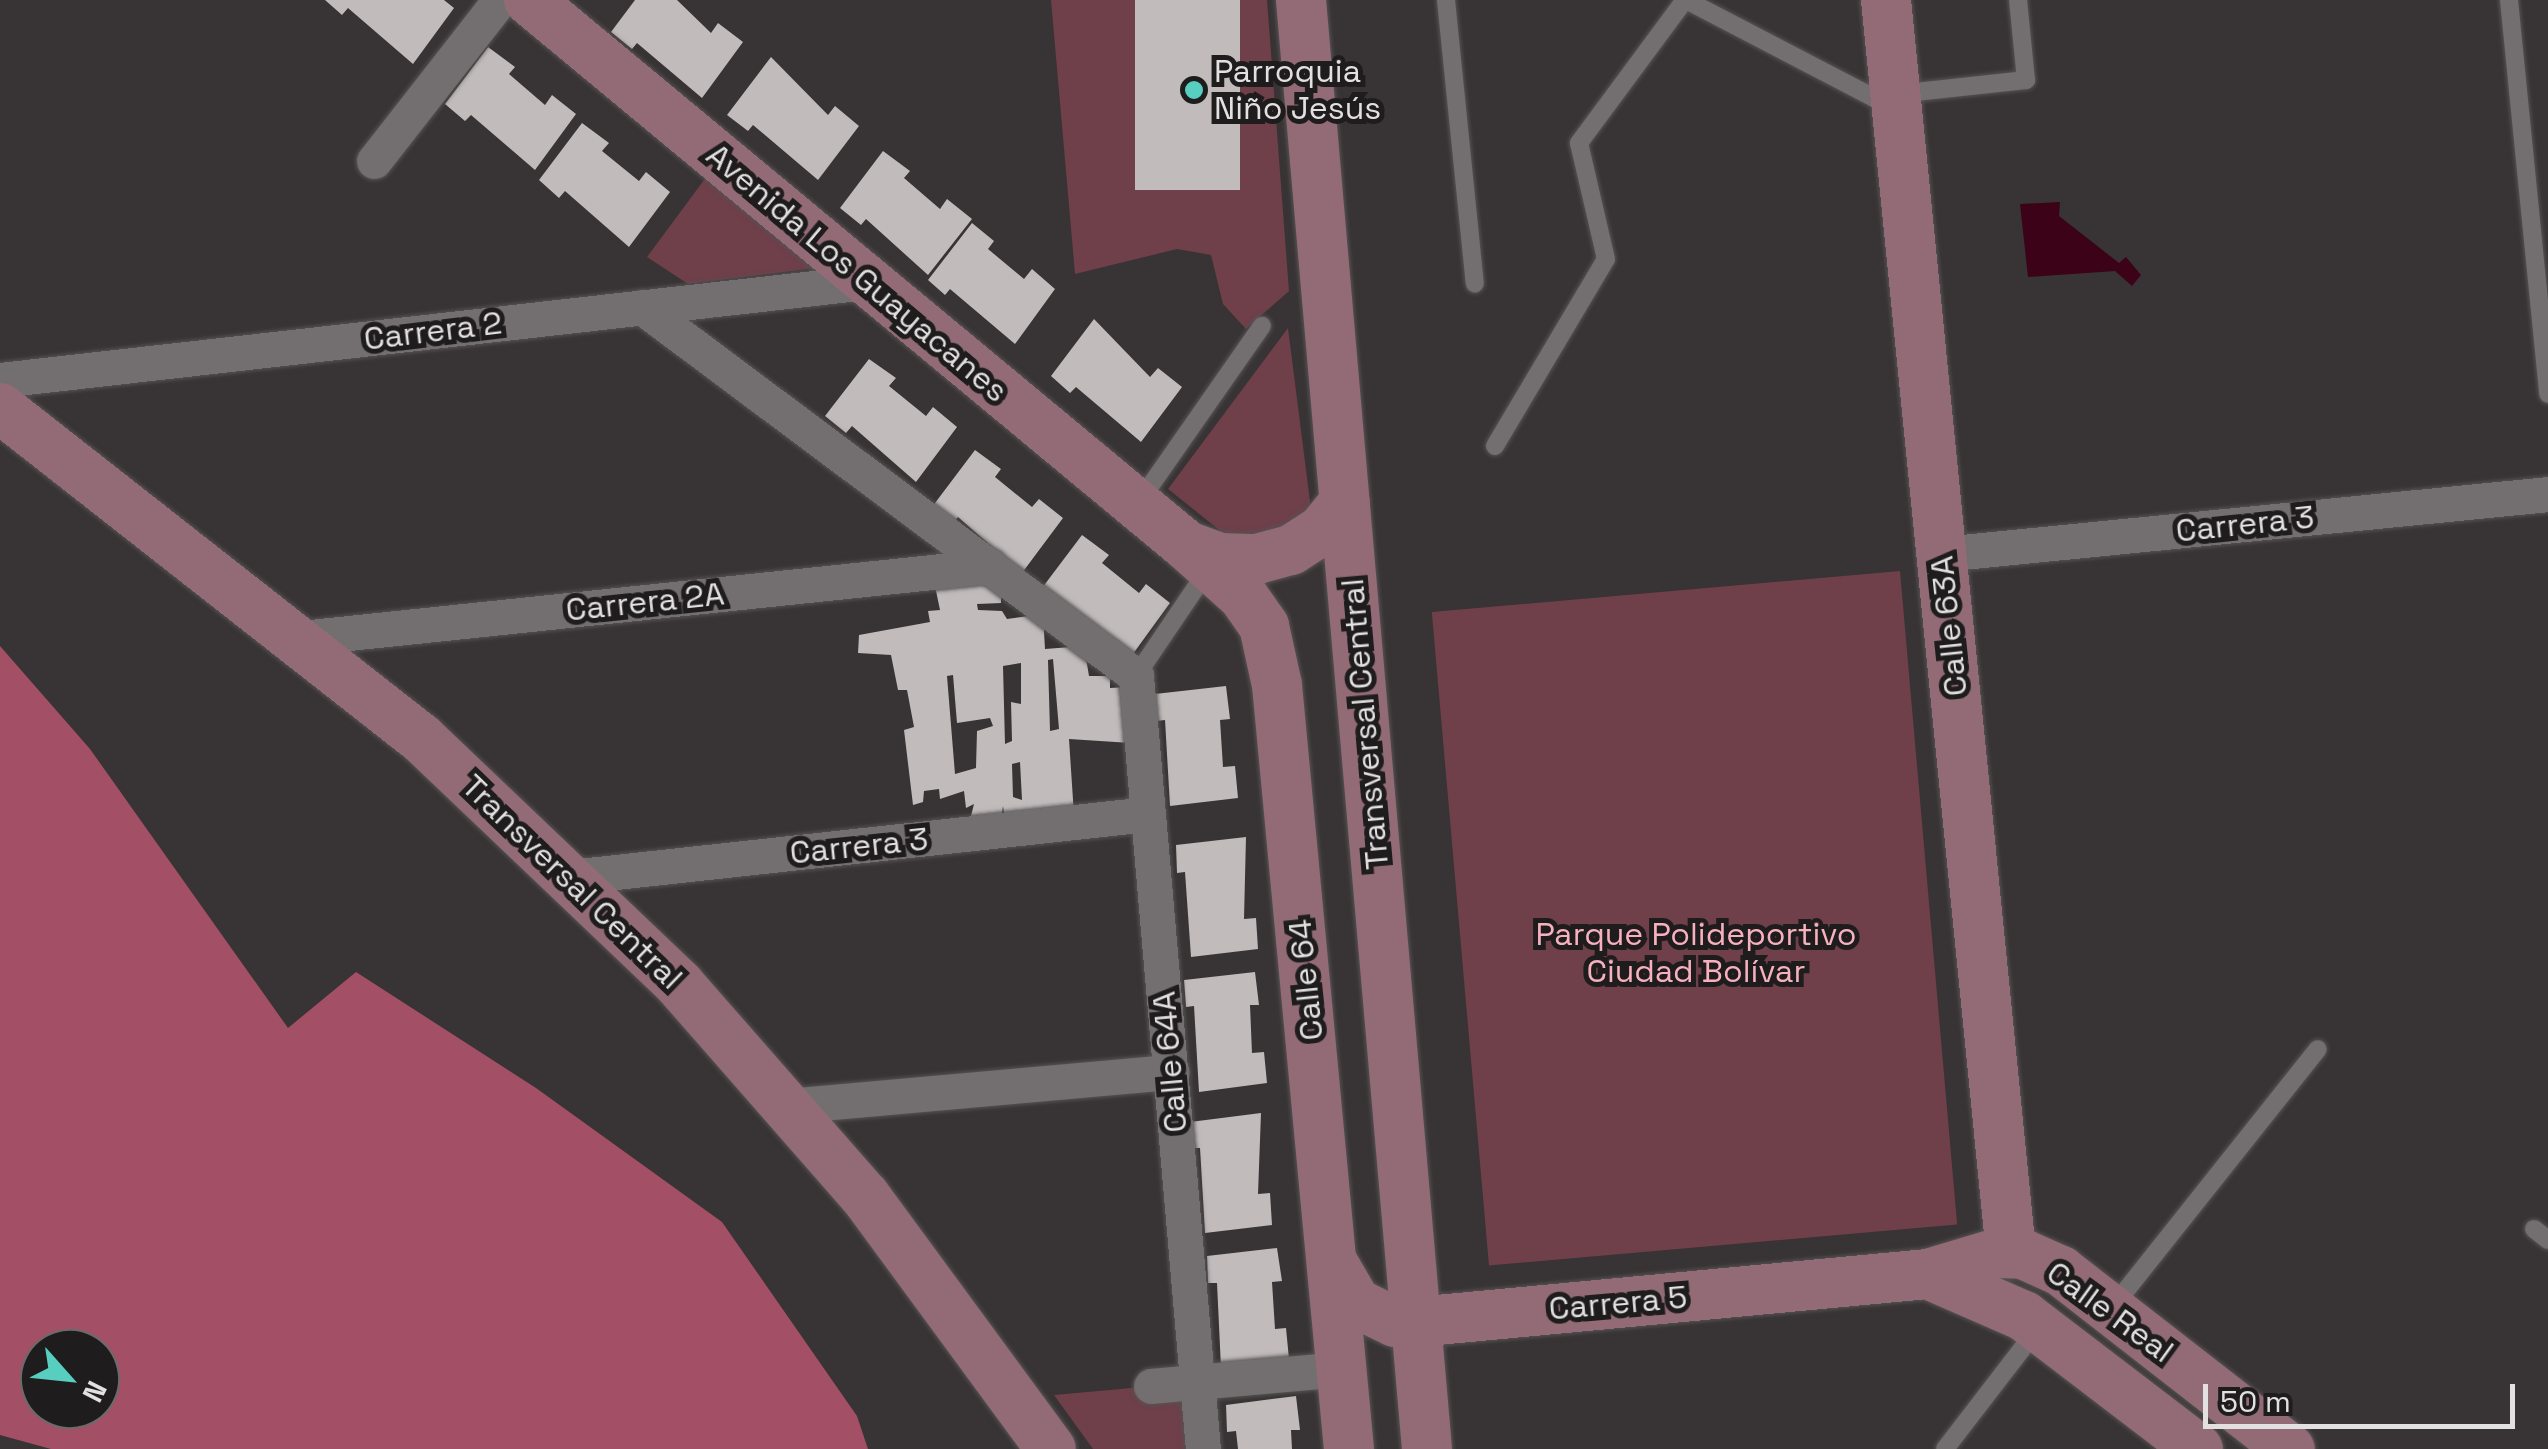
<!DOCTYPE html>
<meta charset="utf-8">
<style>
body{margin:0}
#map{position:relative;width:2548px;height:1449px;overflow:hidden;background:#383334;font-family:"Space Grotesk",sans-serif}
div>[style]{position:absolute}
.green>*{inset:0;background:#6f3f4a;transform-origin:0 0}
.forest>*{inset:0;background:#a35066}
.water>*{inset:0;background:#3c0217}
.building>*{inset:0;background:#c1bbbc;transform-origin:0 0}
.roads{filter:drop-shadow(0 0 2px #565253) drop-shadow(0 0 2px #565253)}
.lane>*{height:18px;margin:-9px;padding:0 9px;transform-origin:9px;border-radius:9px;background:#736e6f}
.street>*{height:35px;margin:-17.5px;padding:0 17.5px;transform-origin:17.5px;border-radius:17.5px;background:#736e6f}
.secondary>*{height:50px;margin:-25px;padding:0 25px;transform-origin:25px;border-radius:25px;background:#936b76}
.dots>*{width:28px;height:28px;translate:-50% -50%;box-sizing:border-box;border:5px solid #1e1c1c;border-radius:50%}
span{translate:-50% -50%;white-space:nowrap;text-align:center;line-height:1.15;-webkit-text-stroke:10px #1e1c1c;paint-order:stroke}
.poi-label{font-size:32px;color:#e2e0e0}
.left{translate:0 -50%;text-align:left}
.street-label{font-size:32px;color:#e2e0e0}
.park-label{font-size:32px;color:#f7b0be}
.north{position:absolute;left:20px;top:1329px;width:100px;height:100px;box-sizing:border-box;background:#1e1c1c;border:2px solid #6c6a6a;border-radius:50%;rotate:117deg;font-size:28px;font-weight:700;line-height:40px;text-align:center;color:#e2e0e0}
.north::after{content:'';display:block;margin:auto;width:35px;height:45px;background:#58cec1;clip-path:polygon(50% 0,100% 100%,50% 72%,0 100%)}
.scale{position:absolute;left:2203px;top:1384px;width:312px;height:45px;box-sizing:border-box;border:5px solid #e2e0e0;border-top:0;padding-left:12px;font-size:30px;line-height:35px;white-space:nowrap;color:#e2e0e0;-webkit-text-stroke:8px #1e1c1c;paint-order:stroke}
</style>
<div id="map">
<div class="green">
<i style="clip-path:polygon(1051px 0,1267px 0,1289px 291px,1246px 329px,1223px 304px,1211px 255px,1177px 249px,1075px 274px)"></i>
<i style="clip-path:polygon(707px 176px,823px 267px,688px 284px,647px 257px)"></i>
<i style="clip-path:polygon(1288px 328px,1312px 517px,1297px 532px,1228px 537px,1168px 489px)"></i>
<i style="left:1900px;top:571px;width:656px;height:470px;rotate:85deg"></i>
<i style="clip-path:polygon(1198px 1382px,1203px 1449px,1093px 1449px,1054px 1395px)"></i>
</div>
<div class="forest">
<i style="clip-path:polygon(evenodd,0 646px,90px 749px,288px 1028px,356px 972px,536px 1088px,722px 1222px,857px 1416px,868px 1449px,51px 1449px,0 1435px,0 646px,40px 1349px,100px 1349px,100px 1409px,40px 1409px,40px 1349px)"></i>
</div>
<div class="water">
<i style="clip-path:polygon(2060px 202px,2059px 216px,2119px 263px,2126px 257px,2141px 275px,2132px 286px,2115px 271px,2028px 277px,2020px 204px)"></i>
</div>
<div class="building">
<i style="clip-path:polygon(325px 0,444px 0,454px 8px,413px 64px,348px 8px,342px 15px)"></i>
<i style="clip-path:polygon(635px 0,677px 0,711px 33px,718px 23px,743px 42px,702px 98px,637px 43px,632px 49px,611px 32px)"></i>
<i style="left:1135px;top:0;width:105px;height:190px"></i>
<i style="clip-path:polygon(488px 47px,515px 67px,509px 74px,545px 105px,552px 95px,576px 114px,535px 170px,471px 115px,465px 121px,445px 104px)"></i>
<i style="clip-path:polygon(771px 57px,828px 115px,835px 106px,859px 126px,818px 180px,753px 125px,748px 131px,727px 115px)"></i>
<i style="clip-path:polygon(582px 123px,609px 143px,602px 151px,639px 181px,646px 172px,670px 192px,629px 247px,565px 191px,559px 198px,539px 180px)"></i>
<i style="clip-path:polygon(883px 151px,910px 171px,904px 178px,940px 209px,947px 199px,972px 219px,928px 275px,866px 219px,861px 225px,840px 208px)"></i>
<i style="clip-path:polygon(972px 223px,994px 241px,988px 249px,1024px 279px,1032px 269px,1055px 289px,1015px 344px,950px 289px,945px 295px,928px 280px)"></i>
<i style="clip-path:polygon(1094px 319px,1150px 377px,1158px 368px,1182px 387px,1141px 442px,1076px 387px,1070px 393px,1051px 376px)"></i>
<i style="clip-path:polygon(869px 359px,896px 378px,889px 386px,926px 416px,933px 407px,957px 427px,916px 482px,852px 426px,846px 433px,825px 416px)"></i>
<i style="clip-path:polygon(975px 450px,1001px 469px,995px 477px,1032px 507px,1039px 499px,1063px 518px,1022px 573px,958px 517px,952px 524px,932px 507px)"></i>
<i style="clip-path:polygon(1082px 535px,1109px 555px,1102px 563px,1139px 593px,1146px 584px,1170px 603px,1130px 658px,1039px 592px)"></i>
<i style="clip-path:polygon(evenodd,1001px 581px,1001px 603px,977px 604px,978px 610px,1002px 611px,1007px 619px,1043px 614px,1045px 649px,1084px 646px,1089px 676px,1110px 676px,1110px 688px,1126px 687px,1131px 743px,1069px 739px,1074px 815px,1004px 813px,1003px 806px,1001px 820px,969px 824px,974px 804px,966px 808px,964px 791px,940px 799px,939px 789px,924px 791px,923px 802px,913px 805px,904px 730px,914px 727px,907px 690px,898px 690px,891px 655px,858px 653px,859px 635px,930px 622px,928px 611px,940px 610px,935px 586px,1001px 581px,1053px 659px,1059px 729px,1050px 731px,1048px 660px,1053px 659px,1001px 581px,1021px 663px,1021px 704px,1011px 702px,1012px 741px,1005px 744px,1003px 666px,1021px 663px,1001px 581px,953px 675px,957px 723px,990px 718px,993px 726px,977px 731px,976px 768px,955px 774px,947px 676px,953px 675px,1001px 581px,1020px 762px,1022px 800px,1013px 797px,1012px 764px,1020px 762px)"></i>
<i style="clip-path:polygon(1226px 686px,1230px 719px,1220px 720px,1223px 767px,1235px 766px,1238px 798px,1170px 806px,1165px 720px,1156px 721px,1155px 694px)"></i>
<i style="clip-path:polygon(1246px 837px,1244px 919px,1256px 918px,1258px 949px,1191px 957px,1185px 872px,1177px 873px,1176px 845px)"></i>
<i style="clip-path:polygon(1255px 972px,1259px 1005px,1250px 1005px,1252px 1053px,1264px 1052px,1267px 1083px,1199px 1092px,1194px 1006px,1186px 1007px,1184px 980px)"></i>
<i style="clip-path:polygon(1261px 1113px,1258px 1194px,1270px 1193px,1272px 1225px,1205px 1233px,1200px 1148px,1192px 1148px,1190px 1122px)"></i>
<i style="clip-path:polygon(1277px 1248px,1282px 1281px,1272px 1282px,1275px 1329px,1286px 1328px,1289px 1359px,1221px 1368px,1217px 1283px,1208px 1283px,1207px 1256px)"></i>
<i style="clip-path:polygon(1296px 1396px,1300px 1430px,1291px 1430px,1292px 1449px,1238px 1449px,1236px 1431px,1227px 1432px,1226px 1405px)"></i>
</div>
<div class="roads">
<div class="lane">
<i style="left:1446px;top:0;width:285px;rotate:84.2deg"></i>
<i style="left:1686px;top:0;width:228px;rotate:27.5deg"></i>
<i style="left:2509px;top:0;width:396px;rotate:84.3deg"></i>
<i style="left:1897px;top:94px;width:130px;rotate:-6.2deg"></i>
<i style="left:2026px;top:80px;width:80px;rotate:-95.7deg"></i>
<i style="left:1495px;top:446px;width:217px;rotate:-59.3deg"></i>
<i style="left:1606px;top:259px;width:119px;rotate:-103.1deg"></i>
<i style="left:1579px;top:143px;width:178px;rotate:-53.5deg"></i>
<i style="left:1139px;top:502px;width:215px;rotate:-55.1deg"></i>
<i style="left:1136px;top:676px;width:130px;rotate:-55.9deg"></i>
<i style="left:2534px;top:1229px;width:18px;rotate:38deg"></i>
<i style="left:2111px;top:1309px;width:332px;rotate:-51.5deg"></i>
<i style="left:1945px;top:1449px;width:149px;rotate:-52.4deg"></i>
</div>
<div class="street">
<i style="left:374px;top:161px;width:204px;rotate:-52deg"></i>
<i style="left:642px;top:307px;width:617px;rotate:36.76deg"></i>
<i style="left:1136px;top:676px;width:776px;rotate:85.05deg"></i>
<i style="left:0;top:380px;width:873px;rotate:-6.45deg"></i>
<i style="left:1942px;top:554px;width:609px;rotate:-5.65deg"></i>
<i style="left:301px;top:638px;width:693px;rotate:-5.97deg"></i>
<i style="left:570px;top:877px;width:581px;rotate:-6.22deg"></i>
<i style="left:788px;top:1106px;width:385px;rotate:-5.1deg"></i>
<i style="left:1151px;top:1386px;width:191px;rotate:-5.1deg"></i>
</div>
<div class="secondary">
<i style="left:529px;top:0;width:854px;rotate:39.68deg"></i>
<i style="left:1186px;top:545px;width:76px;rotate:41.8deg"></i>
<i style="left:1243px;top:596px;width:37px;rotate:55deg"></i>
<i style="left:1264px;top:626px;width:60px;rotate:77.6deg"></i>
<i style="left:1277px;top:685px;width:767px;rotate:84.62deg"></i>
<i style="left:1301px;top:0;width:1454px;rotate:85.03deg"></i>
<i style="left:1886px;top:0;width:1259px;rotate:84.3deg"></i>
<i style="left:0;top:408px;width:536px;rotate:38.11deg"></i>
<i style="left:422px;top:739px;width:356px;rotate:43.6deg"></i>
<i style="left:680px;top:985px;width:281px;rotate:48.8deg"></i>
<i style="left:865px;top:1196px;width:314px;rotate:53.7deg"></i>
<i style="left:1190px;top:547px;width:32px;rotate:20deg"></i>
<i style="left:1220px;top:558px;width:37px;rotate:2deg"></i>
<i style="left:1257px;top:559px;width:35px;rotate:-15deg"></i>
<i style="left:1291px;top:550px;width:37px;rotate:-33deg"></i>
<i style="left:1322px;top:530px;width:36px;rotate:-51deg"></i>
<i style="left:1334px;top:1265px;width:44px;rotate:59.9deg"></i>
<i style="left:1356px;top:1303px;width:43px;rotate:26deg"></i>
<i style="left:1395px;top:1322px;width:21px"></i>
<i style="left:1416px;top:1322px;width:514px;rotate:-5.36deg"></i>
<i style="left:1928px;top:1274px;width:73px;rotate:-16.7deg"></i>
<i style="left:1998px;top:1253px;width:25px;rotate:2deg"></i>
<i style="left:2023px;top:1254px;width:42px;rotate:24.1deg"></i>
<i style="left:2061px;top:1271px;width:290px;rotate:37.9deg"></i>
<i style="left:1928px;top:1274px;width:105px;rotate:23.6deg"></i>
<i style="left:2024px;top:1316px;width:219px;rotate:37.4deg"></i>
</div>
</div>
<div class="dots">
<i style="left:1194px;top:90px;background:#58cec1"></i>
</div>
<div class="poi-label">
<span class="left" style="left:1214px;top:90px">Parroquia<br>Niño Jesús</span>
</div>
<div class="street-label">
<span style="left:857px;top:273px;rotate:40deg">Avenida Los Guayacanes</span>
<span style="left:433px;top:331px;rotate:-7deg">Carrera 2</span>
<span style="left:2245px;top:524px;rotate:-6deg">Carrera 3</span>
<span style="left:645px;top:602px;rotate:-6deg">Carrera 2A</span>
<span style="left:1949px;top:626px;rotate:-96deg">Calle 63A</span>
<span style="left:1365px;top:724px;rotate:-95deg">Transversal Central</span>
<span style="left:859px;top:846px;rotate:-6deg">Carrera 3</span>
<span style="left:572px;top:882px;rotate:44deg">Transversal Central</span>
<span style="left:1306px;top:980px;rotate:-96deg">Calle 64</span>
<span style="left:1170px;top:1062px;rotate:-95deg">Calle 64A</span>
<span style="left:1618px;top:1303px;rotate:-5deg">Carrera 5</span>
<span style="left:2110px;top:1312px;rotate:36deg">Calle Real</span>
</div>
<div class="park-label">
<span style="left:1696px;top:953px">Parque Polideportivo<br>Ciudad Bolívar</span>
</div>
<div class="north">N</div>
<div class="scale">50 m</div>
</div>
